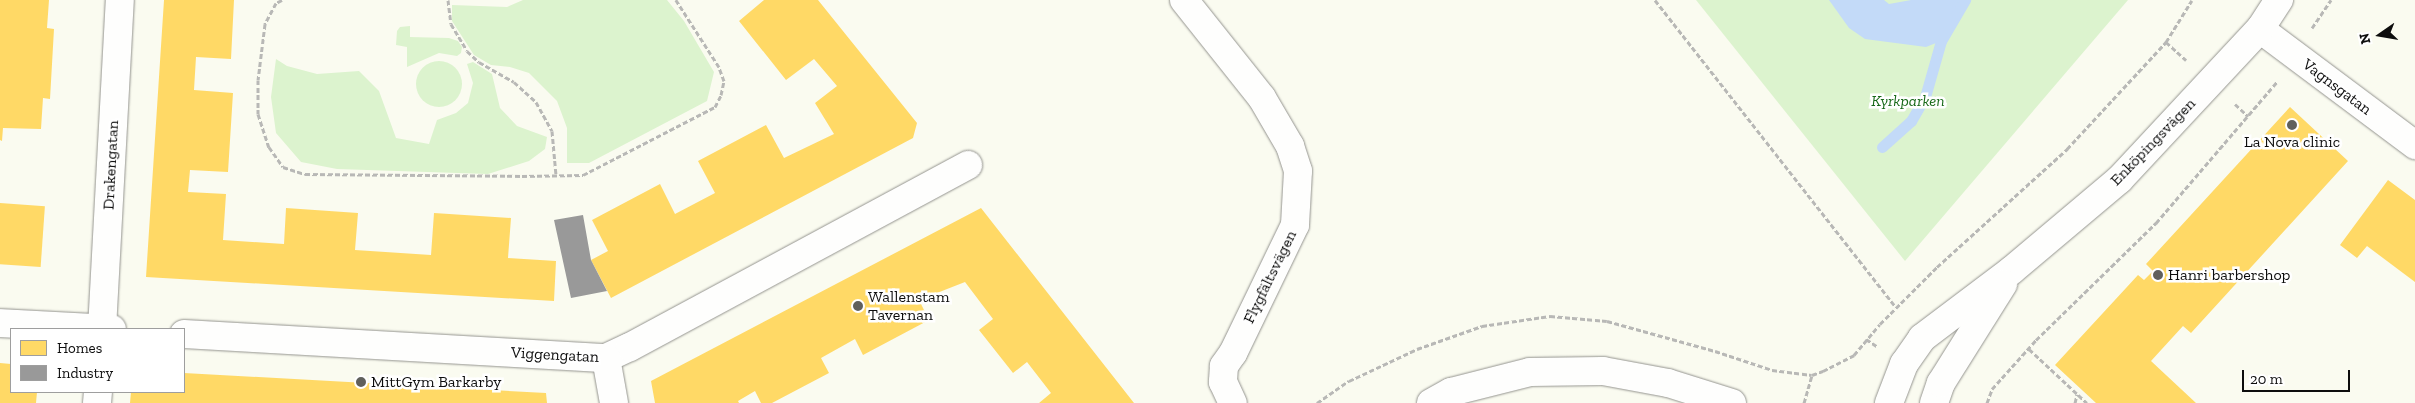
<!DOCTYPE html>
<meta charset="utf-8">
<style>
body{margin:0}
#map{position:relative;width:2415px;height:403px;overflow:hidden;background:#fafbf0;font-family:"Zilla Slab",serif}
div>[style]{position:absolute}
.green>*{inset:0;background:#dcf3ce}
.round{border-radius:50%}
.water>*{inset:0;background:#c3daf8}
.homes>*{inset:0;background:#ffd966;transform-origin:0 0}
.industry>*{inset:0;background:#999}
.stream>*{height:11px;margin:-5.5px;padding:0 5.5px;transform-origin:5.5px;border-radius:5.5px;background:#c3daf8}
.path>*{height:3px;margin-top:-1.5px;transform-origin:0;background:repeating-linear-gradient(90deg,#b8b8b6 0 5px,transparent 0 7.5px)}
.roads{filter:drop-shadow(0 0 1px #94948f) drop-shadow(0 0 1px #94948f)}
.minor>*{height:28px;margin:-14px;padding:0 14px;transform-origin:14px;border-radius:14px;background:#fefefd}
.dots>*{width:14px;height:14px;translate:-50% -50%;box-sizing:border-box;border:2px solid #fff;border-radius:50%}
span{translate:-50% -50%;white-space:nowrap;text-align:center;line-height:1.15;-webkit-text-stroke:5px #fff;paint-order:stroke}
.street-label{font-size:16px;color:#0d0d0d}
.park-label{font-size:16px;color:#186919;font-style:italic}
.poi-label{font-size:16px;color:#0d0d0d}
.left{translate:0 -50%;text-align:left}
.legend{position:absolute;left:10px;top:328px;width:175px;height:65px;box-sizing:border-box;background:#fff;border:1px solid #9e9e9e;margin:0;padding:6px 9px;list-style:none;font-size:15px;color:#0d0d0d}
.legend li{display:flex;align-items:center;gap:10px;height:25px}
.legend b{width:25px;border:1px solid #9e9e9e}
.north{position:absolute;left:2355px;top:10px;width:50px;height:50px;-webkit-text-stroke:4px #fff;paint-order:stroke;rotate:257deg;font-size:14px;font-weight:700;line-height:20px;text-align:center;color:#0d0d0d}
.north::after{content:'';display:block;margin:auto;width:18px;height:22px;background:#0d0d0d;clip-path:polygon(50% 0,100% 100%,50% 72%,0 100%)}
.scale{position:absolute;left:2242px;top:370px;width:108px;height:22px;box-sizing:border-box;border:2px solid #0d0d0d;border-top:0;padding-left:6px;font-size:15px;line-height:18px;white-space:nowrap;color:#0d0d0d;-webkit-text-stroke:4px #fff;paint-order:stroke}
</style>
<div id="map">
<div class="green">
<i style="clip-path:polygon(523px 0,667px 0,684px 21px,714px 72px,707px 101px,589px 163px,567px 163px,567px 128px,557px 101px,529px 73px,510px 67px,491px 65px,474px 55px,452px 21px,452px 5px,507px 7px)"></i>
<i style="clip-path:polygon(1696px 0,2128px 0,1905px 261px)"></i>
<i style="clip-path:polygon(410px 26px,410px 37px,449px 38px,458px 41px,462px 47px,461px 53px,457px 56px,439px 53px,407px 67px,407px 47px,396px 45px,397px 31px,400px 27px)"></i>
<i style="clip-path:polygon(276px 59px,287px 66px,317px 74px,359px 71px,379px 91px,396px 138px,429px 144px,437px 120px,456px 113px,468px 103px,473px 83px,467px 64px,473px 62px,492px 74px,500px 108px,517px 126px,547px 137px,545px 149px,529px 161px,488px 174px,337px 169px,301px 162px,276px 133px,271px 97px)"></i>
<i class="round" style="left:416px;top:61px;width:46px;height:46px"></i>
</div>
<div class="water">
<i style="clip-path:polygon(1829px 0,1884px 0,1889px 4px,1911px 0,1965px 0,1941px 41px,1926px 47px,1865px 39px,1849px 28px)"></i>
</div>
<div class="homes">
<i style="clip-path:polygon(0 0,49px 0,47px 28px,54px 29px,50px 99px,43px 98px,41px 129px,3px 128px,2px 141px,0 140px)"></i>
<i style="clip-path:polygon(164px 0,234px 0,231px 59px,196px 57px,194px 90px,233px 93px,228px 172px,190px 170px,188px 192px,226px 194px,223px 240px,284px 244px,286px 208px,358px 213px,355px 250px,431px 255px,434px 213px,511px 218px,508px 258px,556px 261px,554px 301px,146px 277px)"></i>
<i style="clip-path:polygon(764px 0,818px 0,917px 123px,913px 138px,611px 298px,591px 260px,608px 251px,592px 220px,660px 184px,675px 214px,715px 193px,698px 161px,766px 125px,784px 158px,834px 134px,815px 103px,837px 86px,814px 59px,786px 80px,739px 21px)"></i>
<i style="clip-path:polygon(2290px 107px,2348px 161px,2191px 333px,2183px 326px,2151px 361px,2196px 403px,2096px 403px,2055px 365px,2138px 275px,2144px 280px,2153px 271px,2146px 264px)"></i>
<i style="clip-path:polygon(2388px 180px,2415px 200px,2415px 282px,2367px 246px,2357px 258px,2340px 245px)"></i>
<i style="left:0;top:203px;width:45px;height:61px;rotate:4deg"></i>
<i style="clip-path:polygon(981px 208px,1134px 403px,1039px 403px,1051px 393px,1027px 362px,1013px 373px,979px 330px,993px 319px,965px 282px,919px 300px,929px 320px,863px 355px,855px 339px,821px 358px,829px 373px,772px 403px,761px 403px,755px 391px,738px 401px,739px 403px,655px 403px,651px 381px)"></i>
<i style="clip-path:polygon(0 363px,11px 364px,11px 392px,37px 392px,36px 403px,0 403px)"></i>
<i style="clip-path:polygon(184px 373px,546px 393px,547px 403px,130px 403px,131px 392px,184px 392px)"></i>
</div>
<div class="industry">
<i style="clip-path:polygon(583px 215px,591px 260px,607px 291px,571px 298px,554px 220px)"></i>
</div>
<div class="stream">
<i style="left:1882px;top:147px;width:39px;rotate:-42deg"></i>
<i style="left:1911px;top:121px;width:28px;rotate:-60deg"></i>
<i style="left:1925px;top:97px;width:58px;rotate:-74.1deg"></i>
<i style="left:1941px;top:41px;width:48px;rotate:-59.7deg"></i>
</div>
<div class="path">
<i style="left:282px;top:0;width:7px;rotate:153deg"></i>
<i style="left:276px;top:3px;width:24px;rotate:118deg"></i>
<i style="left:265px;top:24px;width:56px;rotate:97.1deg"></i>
<i style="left:258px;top:80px;width:34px;rotate:90deg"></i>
<i style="left:258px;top:114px;width:35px;rotate:72deg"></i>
<i style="left:269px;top:147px;width:24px;rotate:55deg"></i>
<i style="left:283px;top:167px;width:23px;rotate:18deg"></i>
<i style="left:305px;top:174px;width:217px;rotate:0.5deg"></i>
<i style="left:522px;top:176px;width:61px;rotate:-0.9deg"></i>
<i style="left:583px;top:175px;width:148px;rotate:-27.3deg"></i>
<i style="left:715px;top:107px;width:13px;rotate:-63deg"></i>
<i style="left:721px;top:95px;width:14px;rotate:-78deg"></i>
<i style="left:724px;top:81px;width:15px;rotate:-110deg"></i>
<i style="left:719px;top:67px;width:80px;rotate:-122.7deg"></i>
<i style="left:448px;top:0;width:24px;rotate:83deg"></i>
<i style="left:451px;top:24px;width:31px;rotate:59deg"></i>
<i style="left:467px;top:51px;width:16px;rotate:43deg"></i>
<i style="left:479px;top:62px;width:40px;rotate:29.7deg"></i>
<i style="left:514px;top:82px;width:30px;rotate:42deg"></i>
<i style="left:536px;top:102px;width:33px;rotate:61deg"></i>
<i style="left:552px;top:131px;width:44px;rotate:84.8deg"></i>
<i style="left:1655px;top:0;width:390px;rotate:51.9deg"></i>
<i style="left:2312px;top:28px;width:34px;rotate:-56deg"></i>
<i style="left:2166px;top:42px;width:27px;rotate:42deg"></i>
<i style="left:2235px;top:104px;width:18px;rotate:43deg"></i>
<i style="left:1866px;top:339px;width:14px;rotate:34deg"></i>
<i style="left:2029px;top:349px;width:79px;rotate:43deg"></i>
<i style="left:1317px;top:403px;width:39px;rotate:-35deg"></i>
<i style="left:1349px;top:381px;width:75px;rotate:-25.2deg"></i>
<i style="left:1417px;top:349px;width:69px;rotate:-19.5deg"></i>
<i style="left:1482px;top:326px;width:69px;rotate:-8.4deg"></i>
<i style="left:1550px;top:316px;width:57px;rotate:5deg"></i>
<i style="left:1607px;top:321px;width:112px;rotate:15.5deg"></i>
<i style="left:1715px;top:351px;width:60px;rotate:18.4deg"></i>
<i style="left:1772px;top:370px;width:40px;rotate:7.1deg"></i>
<i style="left:1812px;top:375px;width:12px;rotate:-20deg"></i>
<i style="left:1823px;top:371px;width:35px;rotate:-27deg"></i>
<i style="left:1854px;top:355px;width:40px;rotate:-50deg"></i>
<i style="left:1880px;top:324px;width:81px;rotate:-45deg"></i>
<i style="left:1937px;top:267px;width:176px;rotate:-42.2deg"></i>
<i style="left:2067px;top:149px;width:146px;rotate:-47.2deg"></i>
<i style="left:2166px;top:42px;width:49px;rotate:-58.2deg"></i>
<i style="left:1804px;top:403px;width:29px;rotate:-74deg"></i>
<i style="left:1987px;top:403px;width:15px;rotate:-70deg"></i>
<i style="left:1992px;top:389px;width:66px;rotate:-48.1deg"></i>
<i style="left:2036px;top:340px;width:168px;rotate:-44.3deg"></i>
<i style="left:2156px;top:223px;width:186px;rotate:-49.4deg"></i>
<i style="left:2075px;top:403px;width:9px;rotate:-77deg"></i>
</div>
<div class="roads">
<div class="minor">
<i style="left:1184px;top:0;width:125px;rotate:51.5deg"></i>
<i style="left:1262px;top:98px;width:56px;rotate:59.7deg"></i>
<i style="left:1290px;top:146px;width:26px;rotate:72deg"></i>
<i style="left:1298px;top:171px;width:54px;rotate:93.2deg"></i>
<i style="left:1295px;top:225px;width:142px;rotate:115.8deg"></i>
<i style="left:1233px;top:353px;width:16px;rotate:125deg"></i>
<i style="left:1224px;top:366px;width:16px;rotate:94deg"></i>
<i style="left:1223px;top:382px;width:23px;rotate:65deg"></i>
<i style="left:2260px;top:29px;width:194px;rotate:36.8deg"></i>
<i style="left:0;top:323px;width:112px;rotate:3.1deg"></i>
<i style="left:102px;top:329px;width:329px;rotate:-86.9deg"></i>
<i style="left:184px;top:334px;width:423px;rotate:3.3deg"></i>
<i style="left:606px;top:358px;width:26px;rotate:-25deg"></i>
<i style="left:630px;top:347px;width:384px;rotate:-28.3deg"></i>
<i style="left:606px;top:358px;width:46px;rotate:79.9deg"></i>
<i style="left:97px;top:403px;width:11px;rotate:-85deg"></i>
<i style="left:1431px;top:403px;width:23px;rotate:-29deg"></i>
<i style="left:1451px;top:392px;width:81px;rotate:-14.2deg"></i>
<i style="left:1530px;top:372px;width:73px;rotate:-0.8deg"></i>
<i style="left:1603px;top:371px;width:66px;rotate:10.5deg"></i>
<i style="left:1668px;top:383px;width:67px;rotate:17.4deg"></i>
<i style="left:1889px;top:403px;width:42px;rotate:-69deg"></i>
<i style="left:1904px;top:364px;width:32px;rotate:-55deg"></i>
<i style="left:1922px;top:338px;width:113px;rotate:-37.1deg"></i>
<i style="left:2012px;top:270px;width:140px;rotate:-40.1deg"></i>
<i style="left:2119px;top:180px;width:207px;rotate:-47deg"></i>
<i style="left:2260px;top:29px;width:35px;rotate:-57deg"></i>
<i style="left:1934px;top:403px;width:21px;rotate:-71deg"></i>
<i style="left:1941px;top:383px;width:117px;rotate:-57.9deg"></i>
</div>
</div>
<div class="dots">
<i style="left:2292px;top:125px;background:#60605c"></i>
<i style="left:2158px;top:275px;background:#60605c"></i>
<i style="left:858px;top:306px;background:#60605c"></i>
<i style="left:361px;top:382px;background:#60605c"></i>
</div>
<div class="street-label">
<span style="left:2337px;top:87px;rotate:37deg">Vagnsgatan</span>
<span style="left:2153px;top:142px;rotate:-46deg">Enköpingsvägen</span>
<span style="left:111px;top:165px;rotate:-87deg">Drakengatan</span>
<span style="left:1270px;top:277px;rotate:-64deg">Flygfältsvägen</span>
<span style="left:555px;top:355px;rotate:3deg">Viggengatan</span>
</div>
<div class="park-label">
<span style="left:1908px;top:101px">Kyrkparken</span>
</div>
<div class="poi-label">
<span style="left:2292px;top:142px">La Nova clinic</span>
<span class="left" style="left:2168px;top:275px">Hanri barbershop</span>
<span class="left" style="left:868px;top:306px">Wallenstam<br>Tavernan</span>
<span class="left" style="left:371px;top:382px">MittGym Barkarby</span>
</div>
<ul class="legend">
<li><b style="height:14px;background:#ffd966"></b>Homes</li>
<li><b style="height:14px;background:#999"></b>Industry</li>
</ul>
<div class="north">N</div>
<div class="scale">20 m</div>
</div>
